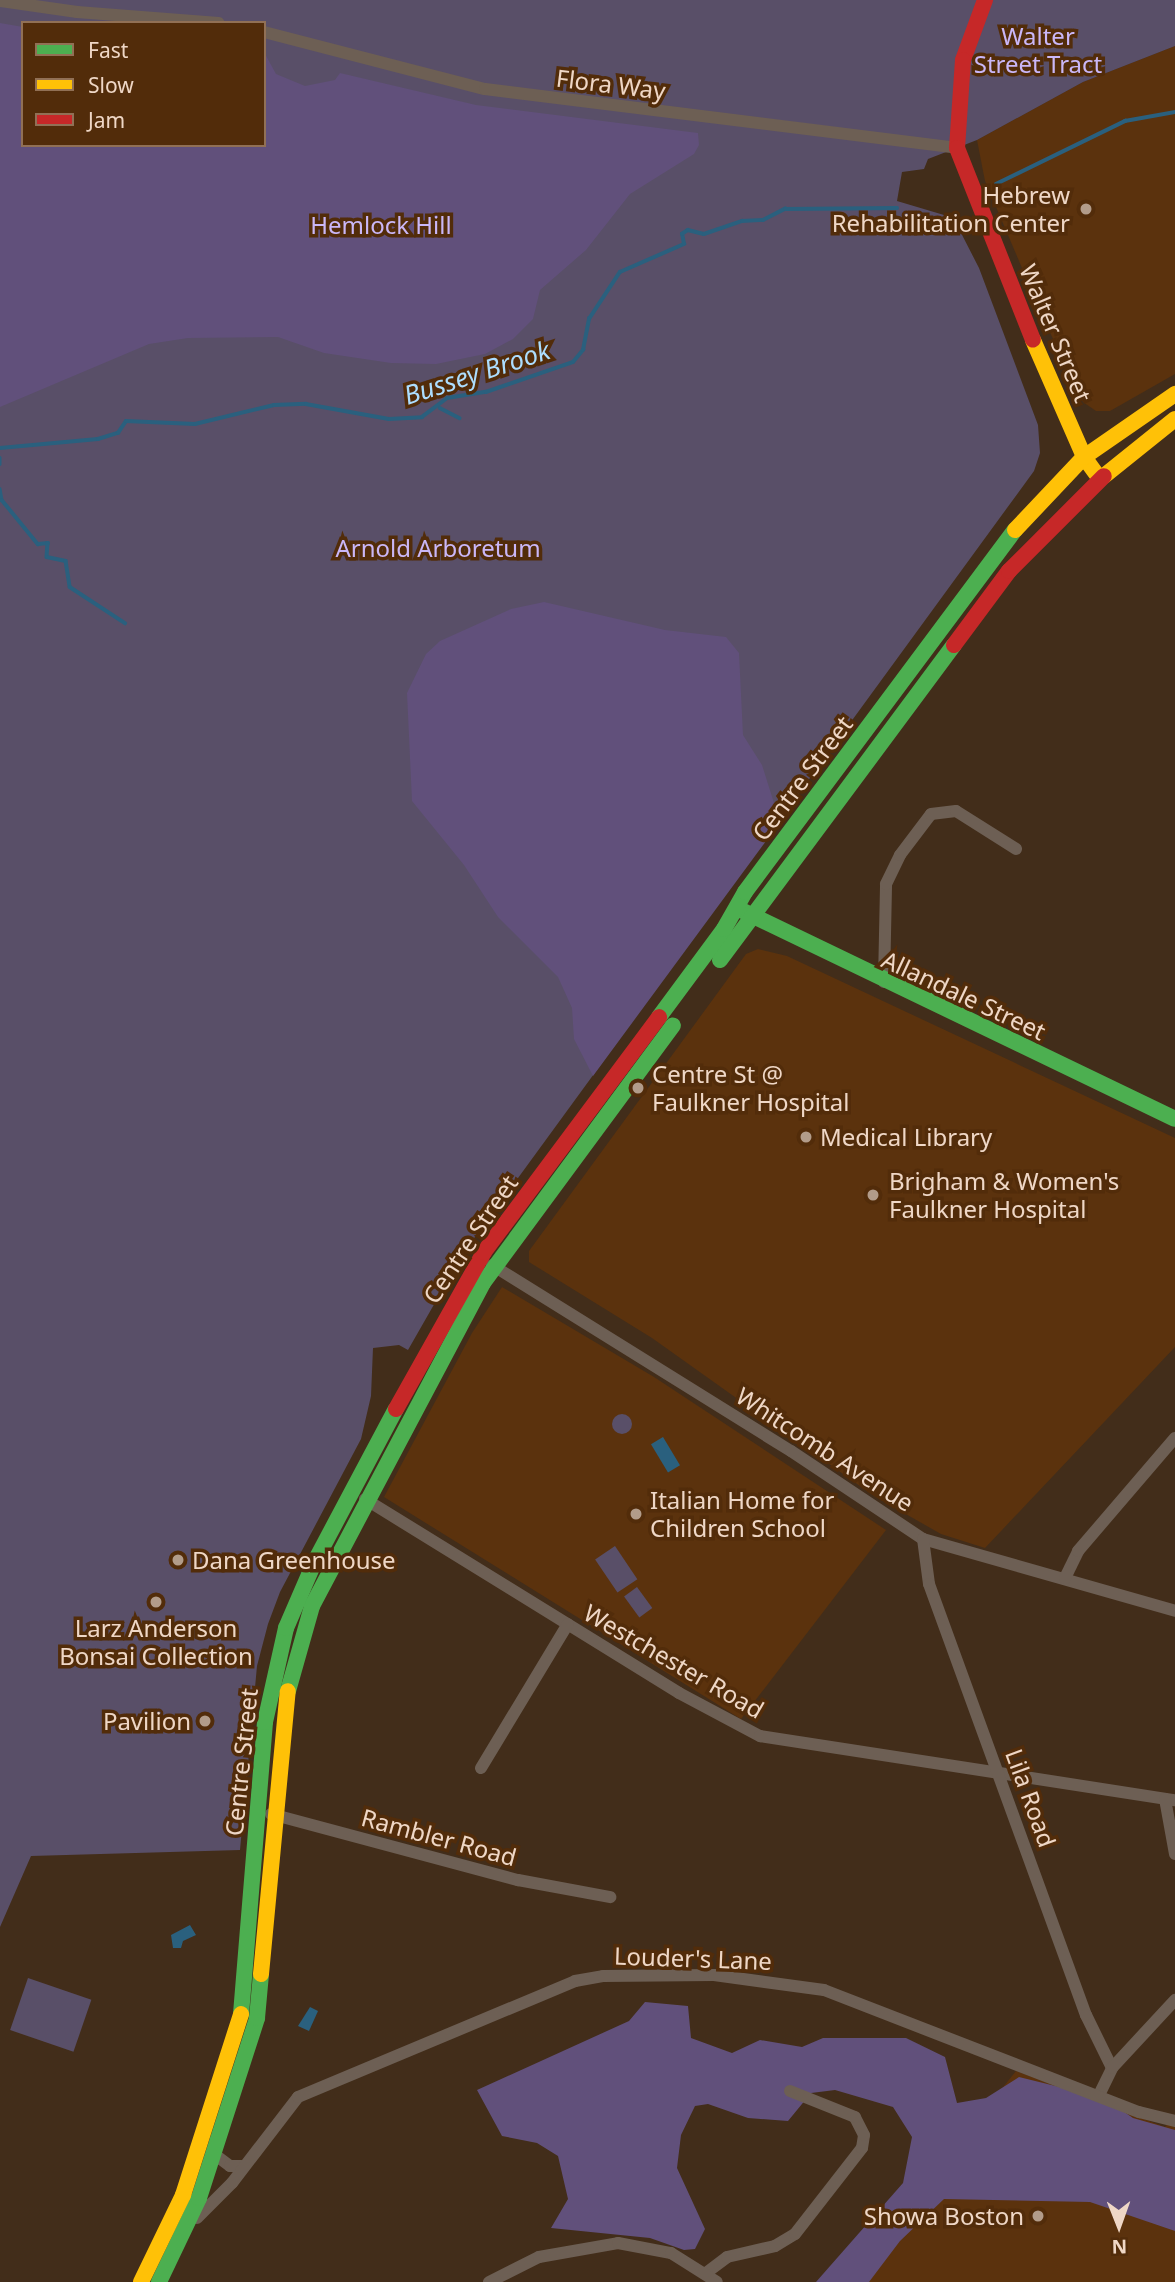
<!DOCTYPE html>
<style>
body{margin:0}
#map{position:relative;width:1175px;height:2282px;overflow:hidden;background:#422d1a;font-family:"Noto Sans",sans-serif}
div>[style]{position:absolute}
.built>*{inset:0;background:#5b320d}
.green>*{inset:0;background:#594f68;transform-origin:0 0}
.round{border-radius:50%}
.forest>*{inset:0;background:#61507b}
.water>*{inset:0;background:#2a607e;transform-origin:0 0}
.stream>*{height:3.5px;margin:-1.75px;padding:0 1.75px;transform-origin:1.75px;border-radius:1.75px;background:#2a607e}
.street>*{height:12px;margin:-6px;padding:0 6px;transform-origin:6px;border-radius:6px;background:#6d5f54}
.fast>*{height:16px;margin:-8px;padding:0 8px;transform-origin:8px;border-radius:8px;background:#4caf50}
.slow>*{height:16px;margin:-8px;padding:0 8px;transform-origin:8px;border-radius:8px;background:#ffc107}
.jam>*{height:16px;margin:-8px;padding:0 8px;transform-origin:8px;border-radius:8px;background:#c62828}
.dots>*{width:19px;height:19px;translate:-50% -50%;box-sizing:border-box;border:4px solid #522c0a;border-radius:50%}
span{translate:-50% -50%;white-space:nowrap;text-align:center;line-height:1.15;-webkit-text-stroke:7px #522c0a;paint-order:stroke}
.park-label{font-size:24px;color:#cab7f7}
.street-label{font-size:24px;color:#efd7c6}
.poi-label{font-size:24px;color:#efd7c6}
.right{translate:-100% -50%;text-align:right}
.left{translate:0 -50%;text-align:left}
.water-label{font-size:26px;color:#acddfe;font-style:italic}
.legend{position:absolute;left:21px;top:21px;width:245px;height:126px;box-sizing:border-box;background:#522c0a;border:2px solid #917055;margin:0;padding:9px 12px;list-style:none;font-size:21px;color:#efd7c6}
.legend li{display:flex;align-items:center;gap:14px;height:35px}
.legend b{width:35px;border:2px solid #917055}
.north{position:absolute;left:1084px;top:2191px;width:70px;height:70px;-webkit-text-stroke:5px #522c0a;paint-order:stroke;rotate:179deg;font-size:19px;font-weight:700;line-height:28px;text-align:center;color:#efd7c6}
.north::after{content:'';display:block;margin:auto;width:24px;height:32px;background:#efd7c6;clip-path:polygon(50% 0,100% 100%,50% 72%,0 100%)}
</style>
<div id="map">
<div class="built">
<i style="clip-path:polygon(1175px 46px,1175px 374px,1110px 411px,1096px 411px,1083px 402px,1045px 322px,985px 181px,977px 140px,1083px 82px)"></i>
<i style="clip-path:polygon(758px 949px,787px 956px,1175px 1138px,1175px 1347px,985px 1548px,941px 1534px,874px 1496px,652px 1338px,529px 1262px,529px 1251px,746px 954px)"></i>
<i style="clip-path:polygon(502px 1287px,654px 1377px,886px 1530px,741px 1719px,384px 1497px,472px 1333px)"></i>
<i style="clip-path:polygon(1016px 2071px,1165px 2127px,1175px 2114px,1175px 2282px,847px 2282px)"></i>
</div>
<div class="green">
<i style="clip-path:polygon(evenodd,0 0,1175px 0,1175px 46px,1083px 82px,977px 140px,928px 159px,924px 169px,902px 172px,897px 201px,944px 215px,959px 229px,979px 268px,1038px 425px,1040px 453px,1034px 471px,464px 1252px,408px 1350px,399px 1345px,373px 1348px,371px 1396px,361px 1439px,280px 1592px,268px 1624px,257px 1666px,240px 1850px,31px 1856px,0 1927px,0 0,23px 23px,264px 23px,264px 145px,23px 145px,23px 23px)"></i>
<i class="round" style="left:612px;top:1414px;width:20px;height:20px"></i>
<i style="left:615px;top:1546px;width:40px;height:24px;rotate:56deg"></i>
<i style="left:637px;top:1587px;width:26px;height:16px;rotate:54deg"></i>
<i style="left:28px;top:1978px;width:67px;height:55px;rotate:19deg"></i>
</div>
<div class="forest">
<i style="clip-path:polygon(0 23px,23px 27px,23px 145px,264px 145px,264px 52px,276px 74px,305px 86px,335px 80px,340px 73px,476px 105px,698px 133px,699px 145px,694px 154px,630px 194px,586px 250px,540px 290px,533px 319px,513px 339px,485px 354px,436px 364px,391px 363px,324px 353px,278px 337px,188px 338px,149px 344px,0 407px)"></i>
<i style="clip-path:polygon(544px 602px,665px 630px,726px 637px,739px 653px,743px 735px,762px 765px,780px 822px,593px 1076px,574px 1039px,572px 1008px,558px 977px,498px 917px,464px 865px,412px 801px,407px 693px,426px 654px,440px 641px,511px 609px)"></i>
<i style="clip-path:polygon(645px 2002px,688px 2006px,691px 2038px,732px 2053px,760px 2040px,802px 2047px,823px 2038px,906px 2038px,945px 2057px,957px 2103px,986px 2098px,1019px 2077px,1104px 2098px,1133px 2118px,1175px 2130px,1175px 2231px,1090px 2202px,944px 2199px,900px 2241px,869px 2282px,816px 2282px,903px 2183px,912px 2137px,893px 2107px,835px 2090px,811px 2093px,788px 2121px,748px 2118px,708px 2104px,695px 2106px,681px 2135px,677px 2168px,705px 2229px,695px 2249px,684px 2250px,650px 2238px,551px 2228px,568px 2199px,558px 2156px,537px 2143px,502px 2136px,477px 2090px,629px 2021px)"></i>
</div>
<div class="water">
<i style="left:663px;top:1437px;width:33px;height:14px;rotate:59deg"></i>
<i style="clip-path:polygon(190px 1925px,196px 1935px,183px 1941px,181px 1948px,173px 1948px,171px 1935px)"></i>
<i style="clip-path:polygon(310px 2007px,318px 2011px,309px 2031px,298px 2026px)"></i>
</div>
<div class="stream">
<i style="left:996px;top:184px;width:144px;rotate:-26deg"></i>
<i style="left:1125px;top:121px;width:51px;rotate:-10.2deg"></i>
<i style="left:440px;top:408px;width:22px;rotate:27deg"></i>
<i style="left:0;top:448px;width:98px;rotate:-5.2deg"></i>
<i style="left:98px;top:439px;width:21px;rotate:-17deg"></i>
<i style="left:118px;top:433px;width:14px;rotate:-56deg"></i>
<i style="left:126px;top:421px;width:69px;rotate:2.5deg"></i>
<i style="left:195px;top:424px;width:81px;rotate:-13.5deg"></i>
<i style="left:274px;top:405px;width:32px;rotate:-2deg"></i>
<i style="left:306px;top:404px;width:84px;rotate:10.2deg"></i>
<i style="left:389px;top:419px;width:33px;rotate:-3deg"></i>
<i style="left:422px;top:417px;width:31px;rotate:-37deg"></i>
<i style="left:447px;top:398px;width:39px;rotate:-9deg"></i>
<i style="left:486px;top:392px;width:92px;rotate:-19deg"></i>
<i style="left:573px;top:362px;width:16px;rotate:-50deg"></i>
<i style="left:583px;top:350px;width:32px;rotate:-79deg"></i>
<i style="left:589px;top:319px;width:56px;rotate:-56.6deg"></i>
<i style="left:620px;top:272px;width:70px;rotate:-23.6deg"></i>
<i style="left:684px;top:244px;width:10px;rotate:-101deg"></i>
<i style="left:682px;top:234px;width:7px;rotate:-34deg"></i>
<i style="left:688px;top:230px;width:16px;rotate:14deg"></i>
<i style="left:704px;top:234px;width:40px;rotate:-18.9deg"></i>
<i style="left:742px;top:221px;width:21px;rotate:-3deg"></i>
<i style="left:763px;top:220px;width:25px;rotate:-27deg"></i>
<i style="left:785px;top:209px;width:112px;rotate:-0.5deg"></i>
<i style="left:0;top:458px;width:6px;rotate:90deg"></i>
<i style="left:0;top:489px;width:11px;rotate:80deg"></i>
<i style="left:2px;top:500px;width:57px;rotate:50.7deg"></i>
<i style="left:38px;top:544px;width:10px;rotate:-6deg"></i>
<i style="left:48px;top:543px;width:14px;rotate:94deg"></i>
<i style="left:47px;top:557px;width:19px;rotate:12deg"></i>
<i style="left:66px;top:561px;width:26px;rotate:81deg"></i>
<i style="left:70px;top:587px;width:66px;rotate:33.2deg"></i>
</div>
<div class="street">
<i style="left:0;top:1px;width:78px;rotate:8.1deg"></i>
<i style="left:77px;top:12px;width:142px;rotate:4.4deg"></i>
<i style="left:264px;top:32px;width:228px;rotate:14.5deg"></i>
<i style="left:485px;top:89px;width:476px;rotate:7.1deg"></i>
<i style="left:884px;top:982px;width:98px;rotate:-88.8deg"></i>
<i style="left:886px;top:884px;width:32px;rotate:-64deg"></i>
<i style="left:900px;top:855px;width:51px;rotate:-52.9deg"></i>
<i style="left:931px;top:814px;width:25px;rotate:-7deg"></i>
<i style="left:956px;top:811px;width:71px;rotate:32.3deg"></i>
<i style="left:492px;top:1265px;width:352px;rotate:31.9deg"></i>
<i style="left:791px;top:1451px;width:159px;rotate:33.7deg"></i>
<i style="left:923px;top:1539px;width:262px;rotate:15.9deg"></i>
<i style="left:365px;top:1499px;width:369px;rotate:31.7deg"></i>
<i style="left:679px;top:1693px;width:92px;rotate:28deg"></i>
<i style="left:760px;top:1736px;width:420px;rotate:8.8deg"></i>
<i style="left:923px;top:1539px;width:45px;rotate:82.4deg"></i>
<i style="left:929px;top:1584px;width:459px;rotate:70deg"></i>
<i style="left:1086px;top:2015px;width:59px;rotate:63.9deg"></i>
<i style="left:1065px;top:1578px;width:30px;rotate:-64deg"></i>
<i style="left:1078px;top:1551px;width:149px;rotate:-49.4deg"></i>
<i style="left:481px;top:1768px;width:168px;rotate:-58.9deg"></i>
<i style="left:1165px;top:1799px;width:56px;rotate:79.7deg"></i>
<i style="left:271px;top:1814px;width:256px;rotate:15deg"></i>
<i style="left:518px;top:1880px;width:94px;rotate:10.5deg"></i>
<i style="left:1099px;top:2095px;width:30px;rotate:-64deg"></i>
<i style="left:1112px;top:2068px;width:93px;rotate:-47.2deg"></i>
<i style="left:214px;top:2154px;width:20px;rotate:37deg"></i>
<i style="left:230px;top:2166px;width:14px"></i>
<i style="left:197px;top:2218px;width:49px;rotate:-45deg"></i>
<i style="left:232px;top:2183px;width:108px;rotate:-52.5deg"></i>
<i style="left:298px;top:2097px;width:300px;rotate:-22.7deg"></i>
<i style="left:575px;top:1981px;width:28px;rotate:-10deg"></i>
<i style="left:603px;top:1976px;width:111px;rotate:-0.5deg"></i>
<i style="left:714px;top:1975px;width:111px;rotate:7.8deg"></i>
<i style="left:824px;top:1990px;width:338px;rotate:21.2deg"></i>
<i style="left:1139px;top:2112px;width:37px;rotate:14deg"></i>
<i style="left:706px;top:2273px;width:26px;rotate:-37deg"></i>
<i style="left:727px;top:2257px;width:49px;rotate:-12.9deg"></i>
<i style="left:775px;top:2246px;width:23px;rotate:-31deg"></i>
<i style="left:795px;top:2234px;width:109px;rotate:-52.1deg"></i>
<i style="left:862px;top:2148px;width:13px;rotate:-81deg"></i>
<i style="left:864px;top:2135px;width:20px;rotate:-117deg"></i>
<i style="left:855px;top:2117px;width:70px;rotate:-158.2deg"></i>
<i style="left:489px;top:2282px;width:56px;rotate:-26.6deg"></i>
<i style="left:539px;top:2257px;width:80px;rotate:-10deg"></i>
<i style="left:618px;top:2243px;width:54px;rotate:10.7deg"></i>
<i style="left:671px;top:2253px;width:54px;rotate:32.2deg"></i>
</div>
<div class="fast">
<i style="left:743px;top:911px;width:479px;rotate:25.7deg"></i>
<i style="left:720px;top:960px;width:392px;rotate:-53.4deg"></i>
<i style="left:659px;top:1017px;width:109px;rotate:-53.5deg"></i>
<i style="left:724px;top:929px;width:43px;rotate:-60.4deg"></i>
<i style="left:745px;top:892px;width:452px;rotate:-53.3deg"></i>
<i style="left:288px;top:1691px;width:88px;rotate:-74.2deg"></i>
<i style="left:312px;top:1606px;width:365px;rotate:-62.1deg"></i>
<i style="left:483px;top:1283px;width:320px;rotate:-53.6deg"></i>
<i style="left:241px;top:2014px;width:293px;rotate:-85.3deg"></i>
<i style="left:265px;top:1722px;width:96px;rotate:-77.4deg"></i>
<i style="left:286px;top:1628px;width:71px;rotate:-66.7deg"></i>
<i style="left:314px;top:1563px;width:174px;rotate:-62deg"></i>
<i style="left:159px;top:2282px;width:93px;rotate:-64.5deg"></i>
<i style="left:199px;top:2198px;width:189px;rotate:-72.1deg"></i>
<i style="left:257px;top:2018px;width:44px;rotate:-84.8deg"></i>
</div>
<div class="slow">
<i style="left:1033px;top:340px;width:128px;rotate:66.4deg"></i>
<i style="left:1084px;top:457px;width:27px;rotate:54deg"></i>
<i style="left:1104px;top:476px;width:91px;rotate:-38.8deg"></i>
<i style="left:1015px;top:530px;width:100px;rotate:-46.6deg"></i>
<i style="left:1084px;top:457px;width:111px;rotate:-34.7deg"></i>
<i style="left:261px;top:1974px;width:284px;rotate:-84.6deg"></i>
<i style="left:141px;top:2282px;width:97px;rotate:-64.2deg"></i>
<i style="left:183px;top:2195px;width:190px;rotate:-72.2deg"></i>
</div>
<div class="jam">
<i style="left:985px;top:0;width:64px;rotate:110.1deg"></i>
<i style="left:963px;top:60px;width:88px;rotate:93.9deg"></i>
<i style="left:957px;top:148px;width:206px;rotate:68.4deg"></i>
<i style="left:954px;top:645px;width:92px;rotate:-53.4deg"></i>
<i style="left:1009px;top:571px;width:134px;rotate:-45deg"></i>
<i style="left:396px;top:1409px;width:180px;rotate:-60.7deg"></i>
<i style="left:484px;top:1252px;width:293px;rotate:-53.3deg"></i>
</div>
<div class="dots">
<i style="left:1086px;top:209px;background:#b29c8a"></i>
<i style="left:638px;top:1088px;background:#b29c8a"></i>
<i style="left:806px;top:1137px;background:#b29c8a"></i>
<i style="left:873px;top:1195px;background:#b29c8a"></i>
<i style="left:636px;top:1514px;background:#b29c8a"></i>
<i style="left:178px;top:1560px;background:#b29c8a"></i>
<i style="left:156px;top:1602px;background:#b29c8a"></i>
<i style="left:205px;top:1721px;background:#b29c8a"></i>
<i style="left:1038px;top:2216px;background:#b29c8a"></i>
</div>
<div class="park-label">
<span style="left:1038px;top:50px">Walter<br>Street Tract</span>
<span style="left:381px;top:225px">Hemlock Hill</span>
<span style="left:438px;top:548px">Arnold Arboretum</span>
</div>
<div class="street-label">
<span style="left:611px;top:84px;rotate:7deg">Flora Way</span>
<span style="left:1056px;top:333px;rotate:67deg">Walter Street</span>
<span style="left:802px;top:778px;rotate:-53deg">Centre Street</span>
<span style="left:964px;top:995px;rotate:25deg">Allandale Street</span>
<span style="left:470px;top:1239px;rotate:-56deg">Centre Street</span>
<span style="left:825px;top:1449px;rotate:33deg">Whitcomb Avenue</span>
<span style="left:674px;top:1661px;rotate:30deg">Westchester Road</span>
<span style="left:241px;top:1762px;rotate:-84deg">Centre Street</span>
<span style="left:1031px;top:1798px;rotate:70deg">Lila Road</span>
<span style="left:439px;top:1837px;rotate:15deg">Rambler Road</span>
<span style="left:693px;top:1958px;rotate:2deg">Louder's Lane</span>
</div>
<div class="poi-label">
<span class="right" style="left:1070px;top:209px">Hebrew<br>Rehabilitation Center</span>
<span class="left" style="left:652px;top:1088px">Centre St @<br>Faulkner Hospital</span>
<span class="left" style="left:820px;top:1137px">Medical Library</span>
<span class="left" style="left:889px;top:1195px">Brigham &amp; Women's<br>Faulkner Hospital</span>
<span class="left" style="left:650px;top:1514px">Italian Home for<br>Children School</span>
<span class="left" style="left:192px;top:1560px">Dana Greenhouse</span>
<span style="left:156px;top:1642px">Larz Anderson<br>Bonsai Collection</span>
<span class="right" style="left:191px;top:1721px">Pavilion</span>
<span class="right" style="left:1024px;top:2216px">Showa Boston</span>
</div>
<div class="water-label">
<span style="left:477px;top:373px;rotate:-18deg">Bussey Brook</span>
</div>
<ul class="legend">
<li><b style="height:9px;background:#4caf50"></b>Fast</li>
<li><b style="height:9px;background:#ffc107"></b>Slow</li>
<li><b style="height:9px;background:#c62828"></b>Jam</li>
</ul>
<div class="north">N</div>
</div>
